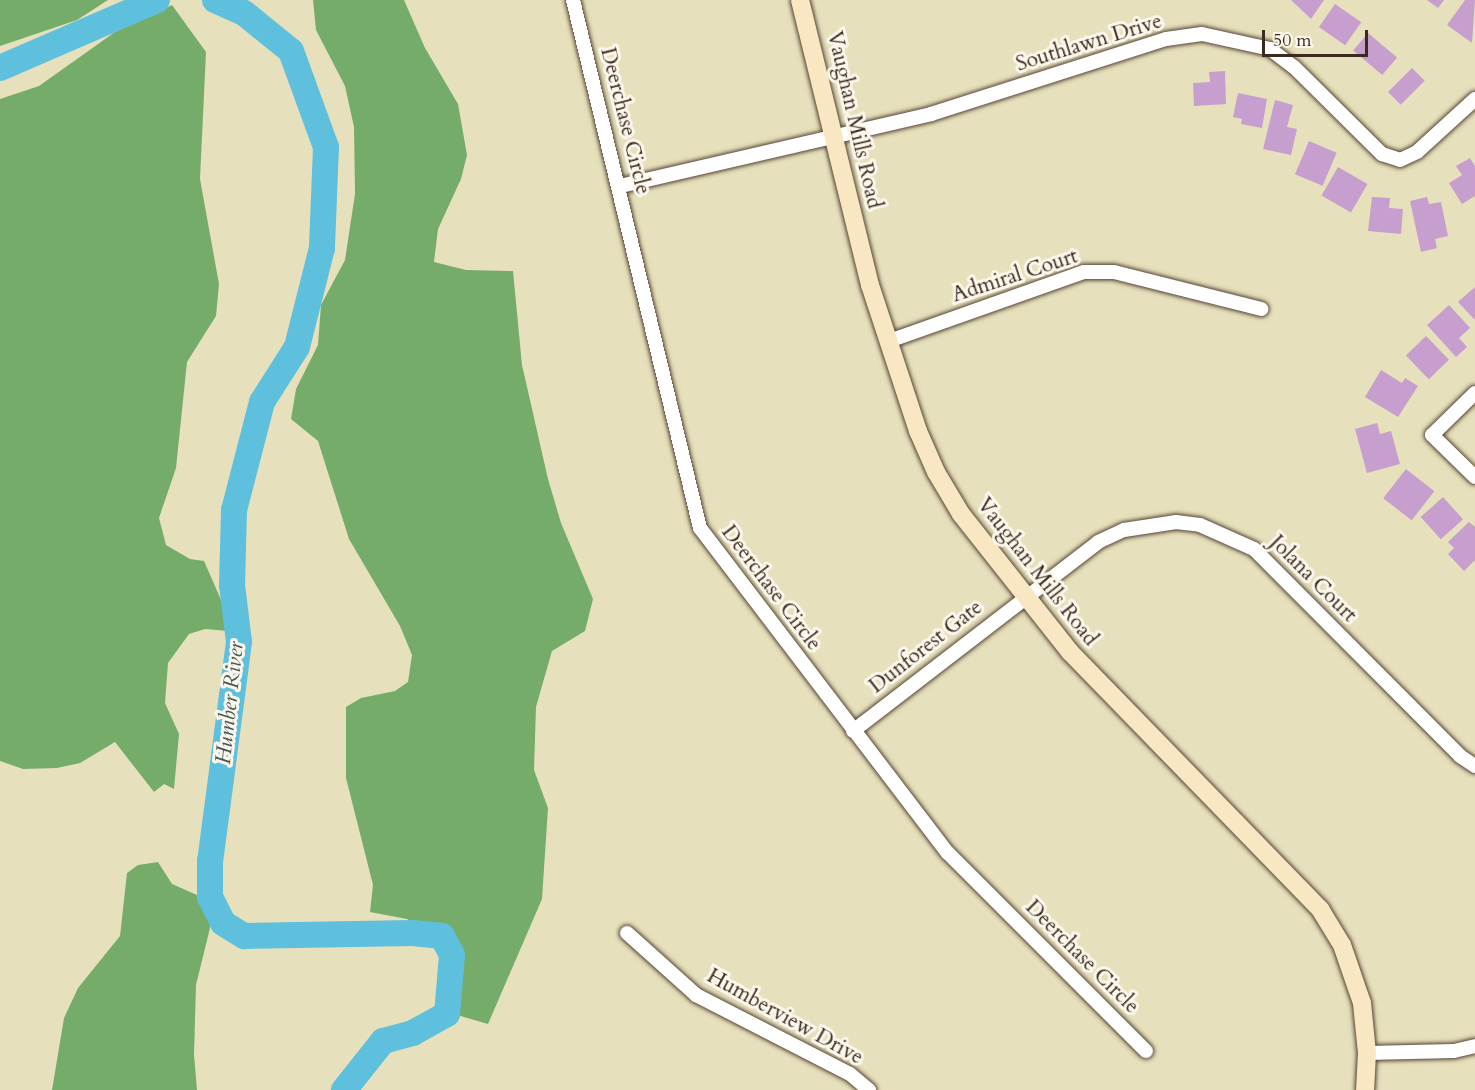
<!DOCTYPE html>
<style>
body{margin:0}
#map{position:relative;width:1475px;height:1090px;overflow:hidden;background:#e7e0bc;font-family:Cardo,serif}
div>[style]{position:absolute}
.forest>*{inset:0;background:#75ac6a}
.river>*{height:26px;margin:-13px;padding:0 13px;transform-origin:13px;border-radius:13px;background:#5fc0de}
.building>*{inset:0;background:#c69fce;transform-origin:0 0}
.roads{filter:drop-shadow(0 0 2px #554536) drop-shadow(0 0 2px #554536)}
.street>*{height:14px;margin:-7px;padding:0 7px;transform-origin:7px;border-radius:7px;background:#fff}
.secondary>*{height:18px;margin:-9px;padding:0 9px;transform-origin:9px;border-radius:9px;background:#f9e7c3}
span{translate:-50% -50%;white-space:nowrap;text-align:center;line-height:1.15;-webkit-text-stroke:6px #fbf7ec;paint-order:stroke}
.street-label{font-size:21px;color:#3b2a1e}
.water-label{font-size:22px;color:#465758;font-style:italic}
.scale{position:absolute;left:1262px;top:30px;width:106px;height:27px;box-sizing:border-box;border:3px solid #3b2a1e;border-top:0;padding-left:8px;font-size:18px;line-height:21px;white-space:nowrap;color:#3b2a1e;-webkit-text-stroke:4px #fbf7ec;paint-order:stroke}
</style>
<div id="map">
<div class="forest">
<i style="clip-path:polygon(0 0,108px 0,77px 20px,0 46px)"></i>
<i style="clip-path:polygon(313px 0,404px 0,425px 48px,458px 104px,467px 155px,461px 179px,438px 229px,434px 262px,466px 270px,513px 271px,522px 365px,548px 479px,561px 523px,593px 599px,585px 631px,552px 651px,536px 707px,534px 770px,548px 808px,542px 899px,488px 1024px,440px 1010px,461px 971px,455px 948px,407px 919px,370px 912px,373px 885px,346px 778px,346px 707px,361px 698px,395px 691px,408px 682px,412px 655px,400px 626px,349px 539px,318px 441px,291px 419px,296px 389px,318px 345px,321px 305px,345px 260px,355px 194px,354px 127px,345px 86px,316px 30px)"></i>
<i style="clip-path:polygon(172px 5px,206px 52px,200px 179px,219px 284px,216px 316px,187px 362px,176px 468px,159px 518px,166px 545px,190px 559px,204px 561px,225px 609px,228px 631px,205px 629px,189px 634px,168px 663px,165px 703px,179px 734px,174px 789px,164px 784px,154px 792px,115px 742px,80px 763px,57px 768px,23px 769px,0 761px,0 99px,39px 86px,115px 32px)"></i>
<i style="clip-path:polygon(158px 862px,172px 884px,197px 895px,209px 907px,210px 928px,196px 985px,194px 1055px,197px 1090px,52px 1090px,64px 1018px,78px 988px,120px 936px,127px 873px,138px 865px)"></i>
</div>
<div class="river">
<i style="left:215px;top:0;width:32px;rotate:24deg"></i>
<i style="left:244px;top:13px;width:60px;rotate:39deg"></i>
<i style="left:291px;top:51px;width:102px;rotate:70deg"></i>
<i style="left:326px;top:147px;width:101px;rotate:92.3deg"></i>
<i style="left:322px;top:248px;width:102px;rotate:104.2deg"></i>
<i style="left:297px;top:347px;width:65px;rotate:122.5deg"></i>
<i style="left:262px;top:402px;width:112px;rotate:104.5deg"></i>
<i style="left:234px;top:510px;width:75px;rotate:91.5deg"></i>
<i style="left:232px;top:585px;width:57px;rotate:83deg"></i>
<i style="left:239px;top:642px;width:221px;rotate:97.5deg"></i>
<i style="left:210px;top:861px;width:36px;rotate:90deg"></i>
<i style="left:210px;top:897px;width:29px;rotate:63deg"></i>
<i style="left:223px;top:923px;width:25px;rotate:32deg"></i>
<i style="left:244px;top:936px;width:169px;rotate:-1deg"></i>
<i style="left:413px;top:933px;width:29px;rotate:6deg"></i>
<i style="left:442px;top:936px;width:21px;rotate:62deg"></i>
<i style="left:452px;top:955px;width:59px;rotate:94.8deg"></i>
<i style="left:447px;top:1014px;width:39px;rotate:151deg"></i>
<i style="left:413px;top:1033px;width:31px;rotate:165deg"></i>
<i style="left:383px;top:1041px;width:63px;rotate:128.5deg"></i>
<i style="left:0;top:68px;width:171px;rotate:-23.4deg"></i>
</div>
<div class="building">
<i style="clip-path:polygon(1291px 0,1324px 0,1311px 19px)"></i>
<i style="clip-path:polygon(1427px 0,1444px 0,1438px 8px)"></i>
<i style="clip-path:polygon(1465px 0,1475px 0,1472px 43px,1447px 25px)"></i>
<i style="left:1335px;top:4px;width:32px;height:28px;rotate:35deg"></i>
<i style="left:1368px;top:33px;width:38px;height:23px;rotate:40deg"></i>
<i style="left:1412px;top:68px;width:18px;height:34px;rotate:45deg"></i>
<i style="clip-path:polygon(1225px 71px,1226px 104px,1194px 106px,1193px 83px,1210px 82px,1209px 72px)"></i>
<i style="clip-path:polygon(1238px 93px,1267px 99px,1262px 128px,1241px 124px,1242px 119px,1233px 117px)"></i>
<i style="clip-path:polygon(1275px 100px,1293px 105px,1287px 127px,1297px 129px,1291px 155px,1263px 149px)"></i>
<i style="left:1309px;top:141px;width:30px;height:36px;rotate:23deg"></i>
<i style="clip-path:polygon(1470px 158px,1475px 166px,1475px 196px,1462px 204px,1449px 183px,1462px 175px,1456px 166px)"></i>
<i style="left:1338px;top:167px;width:34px;height:33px;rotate:30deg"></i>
<i style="clip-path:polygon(1372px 197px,1390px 198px,1389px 208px,1403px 209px,1401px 234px,1368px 231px)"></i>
<i style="clip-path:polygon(1427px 197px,1429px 204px,1441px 202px,1448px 236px,1435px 239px,1437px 248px,1421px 252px,1410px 201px)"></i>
<i style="clip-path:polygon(1475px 287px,1475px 320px,1458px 302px)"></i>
<i style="clip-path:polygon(1449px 305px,1470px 328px,1459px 338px,1467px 347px,1456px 357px,1427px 325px)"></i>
<i style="left:1426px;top:336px;width:33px;height:28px;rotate:46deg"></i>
<i style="clip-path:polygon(1381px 370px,1402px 383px,1405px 378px,1418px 386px,1398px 417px,1365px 397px)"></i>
<i style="clip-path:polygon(1377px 423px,1380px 434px,1391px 431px,1400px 464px,1367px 473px,1355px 429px)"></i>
<i style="left:1406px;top:469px;width:36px;height:37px;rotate:38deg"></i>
<i style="left:1443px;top:497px;width:30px;height:30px;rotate:48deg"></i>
<i style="clip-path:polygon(1469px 522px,1475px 527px,1475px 560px,1464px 571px,1448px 554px,1454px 548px,1448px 542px)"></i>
</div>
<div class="roads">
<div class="street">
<i style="left:573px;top:0;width:543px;rotate:76.48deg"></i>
<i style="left:700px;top:528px;width:409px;rotate:52.7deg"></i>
<i style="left:948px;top:853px;width:280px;rotate:45deg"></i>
<i style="left:620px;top:186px;width:319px;rotate:-13deg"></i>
<i style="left:931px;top:114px;width:247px;rotate:-17.7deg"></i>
<i style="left:1166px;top:39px;width:36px;rotate:-8deg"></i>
<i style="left:1202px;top:34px;width:70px;rotate:12.4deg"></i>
<i style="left:1270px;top:49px;width:30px;rotate:37deg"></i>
<i style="left:1294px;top:67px;width:124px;rotate:44.7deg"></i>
<i style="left:1382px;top:154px;width:19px;rotate:18deg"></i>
<i style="left:1400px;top:160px;width:19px;rotate:-25deg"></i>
<i style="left:1417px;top:152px;width:79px;rotate:-42.4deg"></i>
<i style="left:889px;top:341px;width:207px;rotate:-19.5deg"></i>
<i style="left:1084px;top:272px;width:30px"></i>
<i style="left:1114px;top:272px;width:152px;rotate:14.1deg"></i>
<i style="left:1475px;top:393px;width:60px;rotate:135.7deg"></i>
<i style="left:1432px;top:435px;width:60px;rotate:44.3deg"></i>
<i style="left:853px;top:731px;width:309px;rotate:-37.6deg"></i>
<i style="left:1098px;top:542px;width:29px;rotate:-25deg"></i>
<i style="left:1124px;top:530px;width:53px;rotate:-8.7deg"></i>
<i style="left:1176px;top:522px;width:24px;rotate:7deg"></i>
<i style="left:1200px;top:525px;width:59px;rotate:24deg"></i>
<i style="left:1254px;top:549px;width:292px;rotate:45.1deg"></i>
<i style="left:1460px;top:756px;width:18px;rotate:34deg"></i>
<i style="left:627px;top:933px;width:93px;rotate:41.9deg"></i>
<i style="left:696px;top:995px;width:173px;rotate:27.2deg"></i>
<i style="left:850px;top:1074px;width:25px;rotate:40deg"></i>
<i style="left:1367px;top:1053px;width:87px;rotate:-1.3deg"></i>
<i style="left:1454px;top:1051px;width:22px;rotate:-13deg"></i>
</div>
<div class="secondary">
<i style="left:800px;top:0;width:293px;rotate:76.2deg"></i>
<i style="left:870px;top:285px;width:154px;rotate:71.8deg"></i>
<i style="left:918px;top:431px;width:45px;rotate:66.3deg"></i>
<i style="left:936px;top:472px;width:49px;rotate:59.2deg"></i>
<i style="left:961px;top:514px;width:176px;rotate:51.7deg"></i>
<i style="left:1070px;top:652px;width:359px;rotate:45.8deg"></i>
<i style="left:1320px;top:909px;width:42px;rotate:58.6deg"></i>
<i style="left:1342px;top:945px;width:61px;rotate:71deg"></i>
<i style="left:1362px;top:1003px;width:50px;rotate:84.3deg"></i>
<i style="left:1367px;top:1053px;width:37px;rotate:93deg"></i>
</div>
</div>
<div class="street-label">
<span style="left:1089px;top:43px;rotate:-17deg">Southlawn Drive</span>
<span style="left:854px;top:120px;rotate:77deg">Vaughan Mills Road</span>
<span style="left:625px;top:121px;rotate:76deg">Deerchase Circle</span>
<span style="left:1015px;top:276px;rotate:-18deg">Admiral Court</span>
<span style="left:1037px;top:572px;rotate:52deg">Vaughan Mills Road</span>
<span style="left:1313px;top:579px;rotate:45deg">Jolana Court</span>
<span style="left:771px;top:588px;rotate:53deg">Deerchase Circle</span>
<span style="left:926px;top:647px;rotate:-38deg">Dunforest Gate</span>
<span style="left:1082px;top:957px;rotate:45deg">Deerchase Circle</span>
<span style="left:785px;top:1017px;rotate:29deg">Humberview Drive</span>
</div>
<div class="water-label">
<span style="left:230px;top:703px;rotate:-84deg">Humber River</span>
</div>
<div class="scale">50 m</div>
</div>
